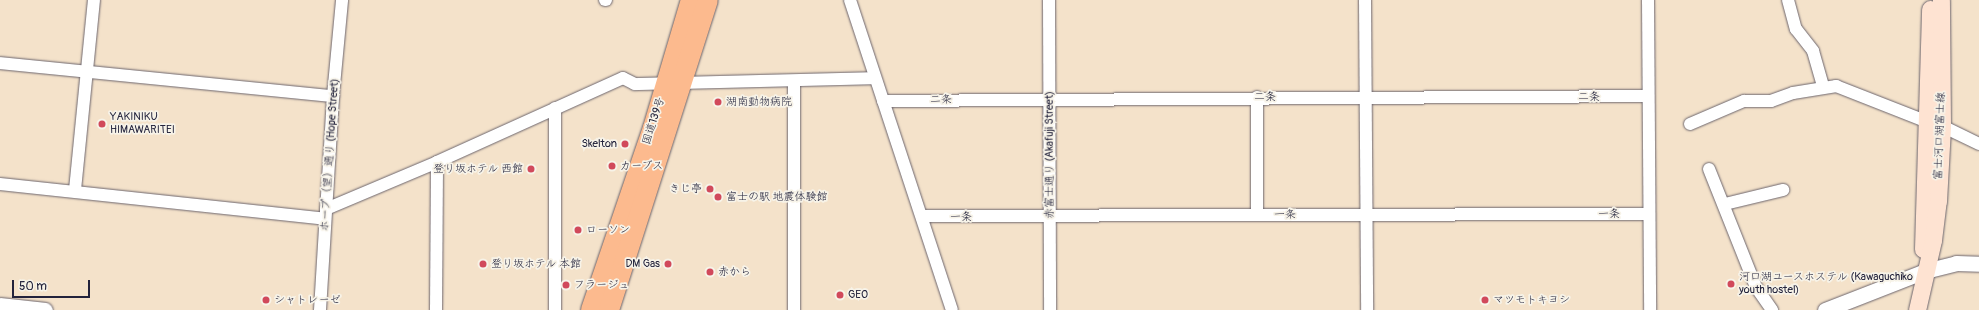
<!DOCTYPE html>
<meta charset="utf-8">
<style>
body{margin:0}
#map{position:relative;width:1979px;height:310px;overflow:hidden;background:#f4e2ca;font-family:Pangolin,"Klee One",sans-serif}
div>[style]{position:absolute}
.roads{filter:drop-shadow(0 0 1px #6c656d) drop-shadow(0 0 1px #6c656d)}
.minor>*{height:12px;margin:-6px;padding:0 6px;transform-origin:6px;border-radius:6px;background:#fff}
.tertiary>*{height:15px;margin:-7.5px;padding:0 7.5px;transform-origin:7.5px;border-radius:7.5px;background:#fff}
.secondary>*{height:17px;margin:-8.5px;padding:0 8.5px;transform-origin:8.5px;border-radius:8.5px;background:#fee3d2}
.trunk>*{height:20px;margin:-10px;padding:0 10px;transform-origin:10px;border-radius:10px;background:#fcba8e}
.dots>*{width:11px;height:11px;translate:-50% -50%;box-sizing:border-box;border:2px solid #f7f3e8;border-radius:50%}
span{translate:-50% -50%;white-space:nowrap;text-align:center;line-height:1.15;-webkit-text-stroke:3.5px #f7f3e8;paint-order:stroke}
.street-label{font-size:11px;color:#22223b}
.poi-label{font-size:11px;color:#22223b}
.left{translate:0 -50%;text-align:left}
.right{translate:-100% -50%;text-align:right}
.scale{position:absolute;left:12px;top:280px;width:78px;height:18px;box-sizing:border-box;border:2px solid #22223b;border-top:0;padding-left:5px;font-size:12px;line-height:14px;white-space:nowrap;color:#22223b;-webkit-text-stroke:3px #f7f3e8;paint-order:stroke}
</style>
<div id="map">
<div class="roads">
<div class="minor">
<i style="left:605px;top:0;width:1px"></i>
<i style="left:850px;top:0;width:326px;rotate:71.8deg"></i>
<i style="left:1049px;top:0;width:310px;rotate:89.8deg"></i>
<i style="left:1365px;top:0;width:310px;rotate:89.6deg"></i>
<i style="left:1648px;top:0;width:310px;rotate:89.6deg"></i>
<i style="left:1788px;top:0;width:30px;rotate:75deg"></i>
<i style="left:1796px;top:29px;width:28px;rotate:52deg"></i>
<i style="left:1813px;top:51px;width:37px;rotate:74deg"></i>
<i style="left:0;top:63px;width:335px;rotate:5.7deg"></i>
<i style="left:1257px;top:97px;width:118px;rotate:90deg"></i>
<i style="left:883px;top:101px;width:765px;rotate:-0.37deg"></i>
<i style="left:1690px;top:124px;width:59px;rotate:-23.1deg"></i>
<i style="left:1744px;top:101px;width:27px"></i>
<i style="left:1771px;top:101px;width:23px;rotate:-20deg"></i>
<i style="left:1793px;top:93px;width:44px;rotate:-9.2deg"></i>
<i style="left:1836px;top:86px;width:99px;rotate:21.4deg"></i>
<i style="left:1942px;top:126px;width:41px;rotate:25.9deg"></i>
<i style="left:1709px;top:169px;width:127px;rotate:68.3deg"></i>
<i style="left:1756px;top:287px;width:28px;rotate:55deg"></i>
<i style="left:0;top:184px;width:327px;rotate:6.1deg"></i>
<i style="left:75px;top:190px;width:191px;rotate:-84.3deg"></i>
<i style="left:1725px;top:204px;width:60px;rotate:-13.6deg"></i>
<i style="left:326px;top:209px;width:121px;rotate:-22.9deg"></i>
<i style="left:437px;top:162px;width:204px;rotate:-24.3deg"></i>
<i style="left:623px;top:78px;width:13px;rotate:27deg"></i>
<i style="left:635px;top:84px;width:240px;rotate:-1.4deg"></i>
<i style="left:922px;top:216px;width:727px;rotate:-0.16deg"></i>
<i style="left:320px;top:310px;width:214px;rotate:-86.5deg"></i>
<i style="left:333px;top:96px;width:96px;rotate:-84.6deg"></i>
<i style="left:436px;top:310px;width:148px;rotate:-89.6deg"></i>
<i style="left:555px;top:310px;width:202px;rotate:-90deg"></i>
<i style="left:794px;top:310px;width:229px;rotate:-90deg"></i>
</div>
<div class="tertiary">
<i style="left:0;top:305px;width:45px;rotate:6.3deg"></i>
<i style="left:1825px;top:310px;width:107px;rotate:-21.3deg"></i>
<i style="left:1925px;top:271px;width:32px;rotate:-14deg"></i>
<i style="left:1956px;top:263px;width:23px;rotate:2deg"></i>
</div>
<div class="secondary">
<i style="left:1923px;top:249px;width:240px;rotate:-88.3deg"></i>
<i style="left:1917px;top:310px;width:72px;rotate:-77.1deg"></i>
<i style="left:1933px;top:240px;width:39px;rotate:-83deg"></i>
<i style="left:1938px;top:201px;width:75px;rotate:-86.9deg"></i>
<i style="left:1942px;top:126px;width:126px;rotate:-90.5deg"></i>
</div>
<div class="trunk">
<i style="left:591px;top:310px;width:192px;rotate:-71.2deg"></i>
<i style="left:653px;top:128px;width:134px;rotate:-73.5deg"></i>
<i style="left:609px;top:310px;width:325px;rotate:-72.3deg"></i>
</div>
</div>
<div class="dots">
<i style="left:718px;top:102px;background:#d1495b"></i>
<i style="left:102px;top:124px;background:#d1495b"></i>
<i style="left:625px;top:144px;background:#d1495b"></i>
<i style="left:612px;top:166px;background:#d1495b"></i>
<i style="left:531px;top:169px;background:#d1495b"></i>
<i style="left:710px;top:189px;background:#d1495b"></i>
<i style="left:718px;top:197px;background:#d1495b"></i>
<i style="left:578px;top:230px;background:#d1495b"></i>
<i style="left:483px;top:264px;background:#d1495b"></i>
<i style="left:668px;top:264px;background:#d1495b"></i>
<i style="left:710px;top:272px;background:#d1495b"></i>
<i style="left:1731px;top:284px;background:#d1495b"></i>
<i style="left:566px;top:285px;background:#d1495b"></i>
<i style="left:840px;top:295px;background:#d1495b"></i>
<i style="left:266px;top:300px;background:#d1495b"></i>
<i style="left:1485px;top:300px;background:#d1495b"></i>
</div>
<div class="street-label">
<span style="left:1265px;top:97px">二条</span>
<span style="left:1589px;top:97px">二条</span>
<span style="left:941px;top:100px;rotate:-1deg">二条</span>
<span style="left:654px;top:121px;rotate:-72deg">国道139号</span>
<span style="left:1940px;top:136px;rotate:-88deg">富士河口湖富士線</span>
<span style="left:330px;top:155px;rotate:-86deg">ホープ（望）通り (Hope Street)</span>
<span style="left:1050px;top:155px;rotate:-90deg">赤富士通り (Akafuji Street)</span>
<span style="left:1609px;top:214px">一条</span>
<span style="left:1285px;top:215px;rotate:-1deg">一条</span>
<span style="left:961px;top:217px">一条</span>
</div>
<div class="poi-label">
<span class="left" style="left:726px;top:102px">湖南動物病院</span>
<span class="left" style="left:110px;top:124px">YAKINIKU<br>HIMAWARITEI</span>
<span class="right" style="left:617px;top:144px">Skelton</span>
<span class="left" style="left:620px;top:166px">カーブス</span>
<span class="right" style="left:523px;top:169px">登り坂ホテル 西館</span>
<span class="right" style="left:702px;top:189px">きじ亭</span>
<span class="left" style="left:726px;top:197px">富士の駅 地震体験館</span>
<span class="left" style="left:586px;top:230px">ローソン</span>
<span class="left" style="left:491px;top:264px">登り坂ホテル 本館</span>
<span class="right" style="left:660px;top:264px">DM Gas</span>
<span class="left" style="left:718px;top:272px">赤から</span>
<span class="left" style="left:1739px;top:284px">河口湖ユースホステル (Kawaguchiko<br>youth hostel)</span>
<span class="left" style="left:574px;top:285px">フラージュ</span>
<span class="left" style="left:848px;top:295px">GEO</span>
<span class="left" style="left:274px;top:300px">シャトレーゼ</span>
<span class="left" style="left:1493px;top:300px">マツモトキヨシ</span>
</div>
<div class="scale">50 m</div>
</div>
